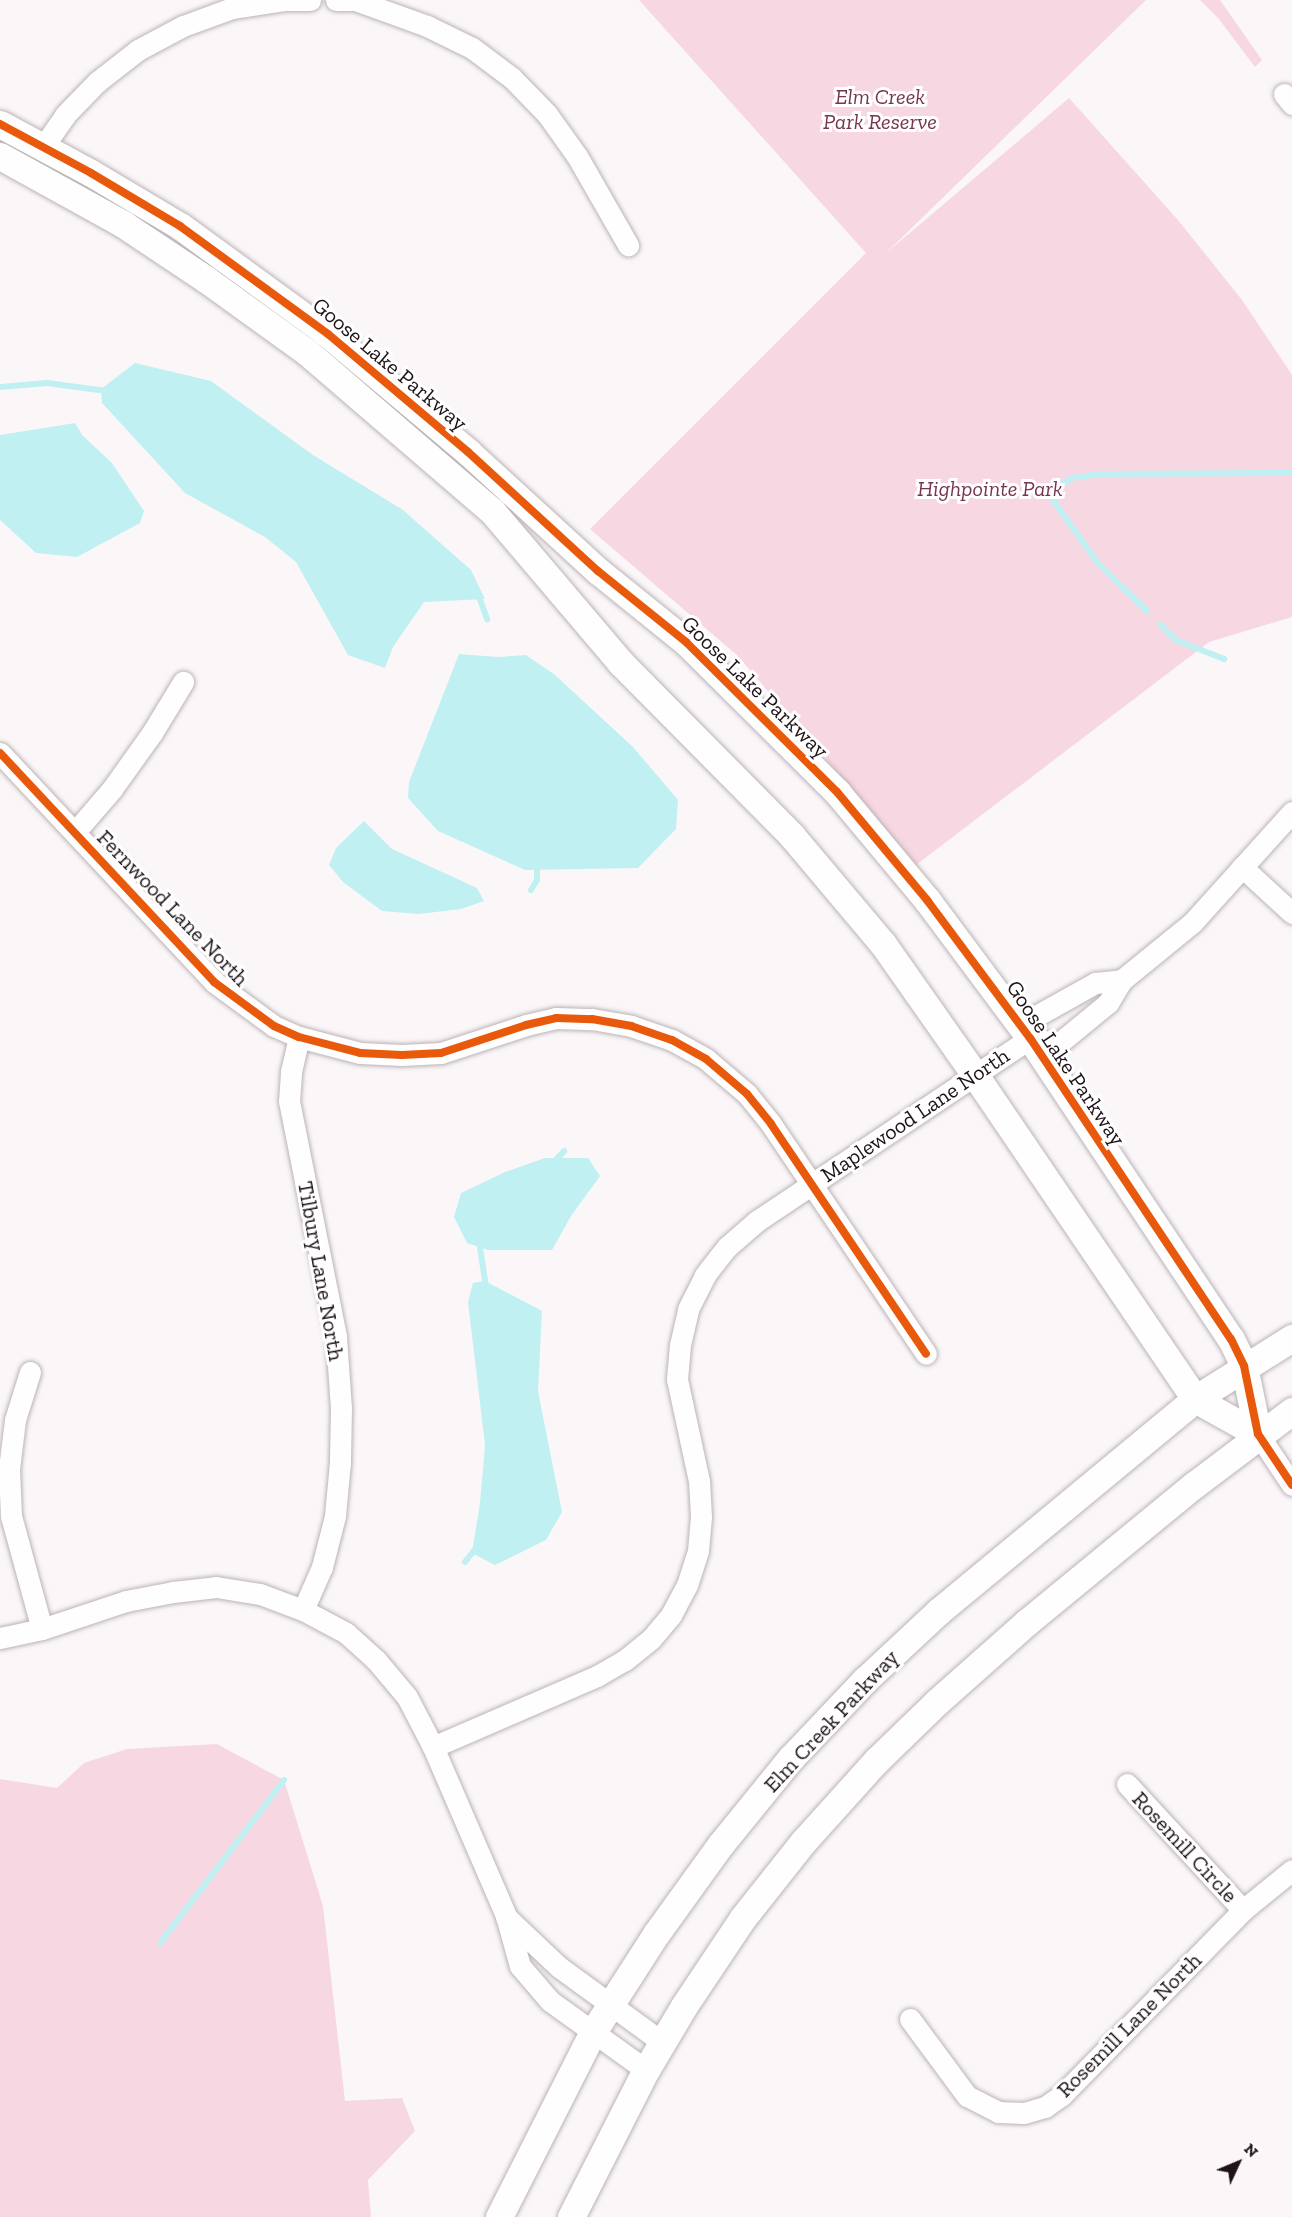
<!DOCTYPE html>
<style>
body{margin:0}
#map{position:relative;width:1292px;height:2217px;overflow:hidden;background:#fbf7f9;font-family:"Zilla Slab",serif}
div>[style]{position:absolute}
.green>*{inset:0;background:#f7d7e2}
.water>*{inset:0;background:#c0f0f1}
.stream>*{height:6px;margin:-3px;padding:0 3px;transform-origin:3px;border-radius:3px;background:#c0f0f1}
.roads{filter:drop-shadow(0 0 2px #bcb3b6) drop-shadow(0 0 2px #bcb3b6)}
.minor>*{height:21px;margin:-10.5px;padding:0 10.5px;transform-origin:10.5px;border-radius:10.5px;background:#fefefe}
.tertiary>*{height:27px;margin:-13.5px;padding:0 13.5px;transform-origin:13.5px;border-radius:13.5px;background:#fefefe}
.cycleway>*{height:8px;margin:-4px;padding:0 4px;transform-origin:4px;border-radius:4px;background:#e8590c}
span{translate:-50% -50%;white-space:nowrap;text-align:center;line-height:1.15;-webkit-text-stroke:6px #fff;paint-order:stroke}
.park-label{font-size:22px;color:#783551;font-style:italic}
.street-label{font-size:22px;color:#1f1318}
.north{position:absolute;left:1208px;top:2133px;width:60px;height:60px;-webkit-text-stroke:4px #fff;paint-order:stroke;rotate:46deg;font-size:16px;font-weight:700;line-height:24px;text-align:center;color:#1f1318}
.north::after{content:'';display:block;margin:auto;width:21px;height:27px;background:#1f1318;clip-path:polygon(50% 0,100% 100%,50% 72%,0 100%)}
</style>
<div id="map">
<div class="green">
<i style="clip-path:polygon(639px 0,1146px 0,886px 253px,1069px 98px,1178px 220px,1242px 300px,1292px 375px,1292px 617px,1209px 642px,916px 865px,738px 656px,590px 529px,866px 253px)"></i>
<i style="clip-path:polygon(1200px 0,1220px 0,1262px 60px,1255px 67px,1218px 18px)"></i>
<i style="clip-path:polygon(217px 1744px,284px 1780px,323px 1906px,345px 2101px,402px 2098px,415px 2131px,368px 2180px,371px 2217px,0 2217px,0 1779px,57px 1788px,84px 1763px,127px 1749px)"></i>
</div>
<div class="water">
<i style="clip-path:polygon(135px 363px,211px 381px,313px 455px,403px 510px,471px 570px,485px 599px,424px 602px,393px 647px,385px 668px,348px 655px,296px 562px,265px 537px,185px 493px,102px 403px,101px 389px)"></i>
<i style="clip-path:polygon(75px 423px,82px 435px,112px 463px,144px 511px,140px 523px,77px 557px,36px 553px,0 520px,0 435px)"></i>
<i style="clip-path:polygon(459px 654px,498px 657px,526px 655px,555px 675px,633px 747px,678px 800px,676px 829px,638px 868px,525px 870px,438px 831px,408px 798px,409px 782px)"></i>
<i style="clip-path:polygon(364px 821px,392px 849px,477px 888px,484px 901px,461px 909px,419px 914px,382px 911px,343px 882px,329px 865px,336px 848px)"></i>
<i style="clip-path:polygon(545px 1158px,588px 1158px,600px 1176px,571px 1216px,552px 1250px,488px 1250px,467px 1243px,454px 1217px,461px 1193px,505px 1172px)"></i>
<i style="clip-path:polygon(485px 1281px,542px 1311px,538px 1391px,562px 1512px,546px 1540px,495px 1565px,472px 1553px,480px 1503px,485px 1445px,468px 1302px,473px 1283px)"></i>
</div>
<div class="stream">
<i style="left:0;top:387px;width:47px;rotate:-4.9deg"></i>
<i style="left:47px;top:383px;width:60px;rotate:7.7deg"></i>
<i style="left:478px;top:594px;width:27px;rotate:70deg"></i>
<i style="left:1147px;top:611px;width:70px;rotate:-135.6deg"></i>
<i style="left:1097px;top:562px;width:85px;rotate:-125.4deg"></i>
<i style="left:1048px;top:493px;width:28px;rotate:-32deg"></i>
<i style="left:1072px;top:478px;width:27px;rotate:-8deg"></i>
<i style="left:1099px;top:474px;width:193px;rotate:-0.3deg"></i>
<i style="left:1160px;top:624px;width:23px;rotate:45deg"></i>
<i style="left:1176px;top:640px;width:52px;rotate:21.6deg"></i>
<i style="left:531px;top:890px;width:12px;rotate:-59deg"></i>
<i style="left:537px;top:880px;width:18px;rotate:-90deg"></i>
<i style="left:552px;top:1164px;width:18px;rotate:-47deg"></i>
<i style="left:479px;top:1241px;width:47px;rotate:81.3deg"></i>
<i style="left:465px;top:1562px;width:18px;rotate:-52deg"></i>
<i style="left:160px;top:1943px;width:205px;rotate:-52.7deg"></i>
</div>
<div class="roads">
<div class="minor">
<i style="left:336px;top:0;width:19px"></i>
<i style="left:355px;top:0;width:77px;rotate:19.9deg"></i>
<i style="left:427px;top:26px;width:50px;rotate:26.1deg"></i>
<i style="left:472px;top:48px;width:50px;rotate:36.9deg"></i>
<i style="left:512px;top:78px;width:50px;rotate:45.8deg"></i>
<i style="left:547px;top:114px;width:52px;rotate:54.5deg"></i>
<i style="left:577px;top:156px;width:103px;rotate:60.2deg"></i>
<i style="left:1284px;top:94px;width:13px;rotate:51deg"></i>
<i style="left:43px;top:147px;width:39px;rotate:-55deg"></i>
<i style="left:65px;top:115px;width:46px;rotate:-45.9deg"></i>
<i style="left:97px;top:82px;width:52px;rotate:-38deg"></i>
<i style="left:138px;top:50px;width:51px;rotate:-28.1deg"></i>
<i style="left:183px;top:26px;width:52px;rotate:-20.2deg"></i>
<i style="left:232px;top:8px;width:54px;rotate:-8.6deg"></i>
<i style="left:285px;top:0;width:25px"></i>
<i style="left:0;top:753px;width:313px;rotate:46.9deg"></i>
<i style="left:214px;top:982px;width:74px;rotate:36.3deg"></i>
<i style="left:274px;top:1026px;width:27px;rotate:24deg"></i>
<i style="left:299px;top:1037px;width:63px;rotate:14.7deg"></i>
<i style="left:360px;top:1053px;width:42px;rotate:2.7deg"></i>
<i style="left:402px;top:1055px;width:39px;rotate:-3deg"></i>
<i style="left:441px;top:1053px;width:89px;rotate:-18.2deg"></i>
<i style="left:526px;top:1025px;width:31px;rotate:-13deg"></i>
<i style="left:556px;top:1018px;width:36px;rotate:2deg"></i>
<i style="left:592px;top:1019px;width:40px;rotate:10deg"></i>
<i style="left:631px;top:1026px;width:43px;rotate:18.9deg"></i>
<i style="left:672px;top:1040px;width:39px;rotate:29deg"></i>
<i style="left:706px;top:1059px;width:54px;rotate:40.5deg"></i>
<i style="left:747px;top:1094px;width:38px;rotate:51deg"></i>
<i style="left:771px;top:1124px;width:277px;rotate:56deg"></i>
<i style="left:75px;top:832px;width:57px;rotate:-49.3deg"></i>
<i style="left:112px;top:789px;width:69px;rotate:-54.5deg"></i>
<i style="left:152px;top:733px;width:60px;rotate:-58.7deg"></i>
<i style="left:1242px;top:867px;width:68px;rotate:42.6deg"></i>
<i style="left:299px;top:1037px;width:37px;rotate:103deg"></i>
<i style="left:291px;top:1073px;width:28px;rotate:94deg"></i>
<i style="left:289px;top:1101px;width:241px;rotate:78.7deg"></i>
<i style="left:336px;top:1337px;width:71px;rotate:86deg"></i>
<i style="left:341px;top:1408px;width:54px;rotate:91.1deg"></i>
<i style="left:340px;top:1462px;width:54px;rotate:95.3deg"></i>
<i style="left:335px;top:1516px;width:53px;rotate:104.3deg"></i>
<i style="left:322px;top:1567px;width:47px;rotate:113.8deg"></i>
<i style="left:1030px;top:1038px;width:29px;rotate:12deg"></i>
<i style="left:1058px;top:1044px;width:65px;rotate:-39.4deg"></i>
<i style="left:1108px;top:1003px;width:27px;rotate:-59deg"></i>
<i style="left:1122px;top:980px;width:92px;rotate:-39.2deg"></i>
<i style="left:1193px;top:922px;width:148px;rotate:-48deg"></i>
<i style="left:1030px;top:1038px;width:23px;rotate:-75deg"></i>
<i style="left:1036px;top:1016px;width:68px;rotate:-29.2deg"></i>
<i style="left:1095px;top:983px;width:27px;rotate:-6deg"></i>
<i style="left:30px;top:1372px;width:50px;rotate:107.4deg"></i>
<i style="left:15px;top:1420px;width:49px;rotate:97deg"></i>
<i style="left:9px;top:1469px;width:47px;rotate:87.6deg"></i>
<i style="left:11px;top:1516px;width:117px;rotate:74.7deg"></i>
<i style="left:1258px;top:1434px;width:61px;rotate:56.3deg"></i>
<i style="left:0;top:1638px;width:43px;rotate:-12.1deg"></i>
<i style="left:42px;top:1629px;width:89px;rotate:-18.4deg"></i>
<i style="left:126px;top:1601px;width:48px;rotate:-10.8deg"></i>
<i style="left:173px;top:1592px;width:43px;rotate:-6.6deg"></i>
<i style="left:216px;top:1587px;width:45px;rotate:9deg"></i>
<i style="left:260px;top:1594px;width:46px;rotate:20.4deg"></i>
<i style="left:303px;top:1610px;width:49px;rotate:28.1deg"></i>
<i style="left:346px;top:1633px;width:40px;rotate:42deg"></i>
<i style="left:376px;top:1660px;width:48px;rotate:50deg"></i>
<i style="left:407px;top:1697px;width:56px;rotate:62.5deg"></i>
<i style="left:433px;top:1747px;width:184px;rotate:66.6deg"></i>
<i style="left:506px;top:1916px;width:52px;rotate:74.4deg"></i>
<i style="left:520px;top:1966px;width:46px;rotate:49.4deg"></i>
<i style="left:550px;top:2001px;width:118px;rotate:35.7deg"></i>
<i style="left:433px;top:1747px;width:179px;rotate:-23.4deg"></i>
<i style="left:597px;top:1676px;width:32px;rotate:-30deg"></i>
<i style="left:625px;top:1660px;width:33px;rotate:-39deg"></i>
<i style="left:651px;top:1639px;width:31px;rotate:-50deg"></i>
<i style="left:671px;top:1615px;width:34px;rotate:-62deg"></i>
<i style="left:687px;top:1585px;width:36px;rotate:-72deg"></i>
<i style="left:698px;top:1551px;width:34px;rotate:-85deg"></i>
<i style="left:701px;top:1517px;width:36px;rotate:-93deg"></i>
<i style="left:699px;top:1481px;width:104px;rotate:-102.2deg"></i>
<i style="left:677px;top:1379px;width:34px;rotate:-85deg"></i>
<i style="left:680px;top:1345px;width:37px;rotate:-77deg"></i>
<i style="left:688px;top:1309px;width:38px;rotate:-63deg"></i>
<i style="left:705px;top:1275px;width:36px;rotate:-52deg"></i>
<i style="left:727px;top:1247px;width:40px;rotate:-41deg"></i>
<i style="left:757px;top:1221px;width:329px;rotate:-33.8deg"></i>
<i style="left:1127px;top:1784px;width:171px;rotate:47.4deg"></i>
<i style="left:506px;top:1917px;width:73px;rotate:43.3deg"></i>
<i style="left:559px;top:1967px;width:127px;rotate:36.1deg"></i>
<i style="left:910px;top:2019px;width:96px;rotate:53.5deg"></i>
<i style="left:967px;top:2096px;width:35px;rotate:27deg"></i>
<i style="left:998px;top:2112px;width:26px;rotate:2deg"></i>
<i style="left:1024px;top:2113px;width:22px;rotate:-16deg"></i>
<i style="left:1045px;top:2107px;width:21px;rotate:-35deg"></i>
<i style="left:1062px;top:2095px;width:259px;rotate:-45.6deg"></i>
<i style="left:1243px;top:1910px;width:63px;rotate:-39.2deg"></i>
</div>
<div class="tertiary">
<i style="left:0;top:124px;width:103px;rotate:28.3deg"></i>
<i style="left:91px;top:173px;width:104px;rotate:30.8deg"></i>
<i style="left:180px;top:226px;width:183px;rotate:36.1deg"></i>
<i style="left:328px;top:334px;width:183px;rotate:40.1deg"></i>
<i style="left:468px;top:452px;width:176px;rotate:42.5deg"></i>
<i style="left:598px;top:571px;width:113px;rotate:38.9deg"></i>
<i style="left:686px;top:642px;width:213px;rotate:44.8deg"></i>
<i style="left:837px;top:792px;width:141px;rotate:50.2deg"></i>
<i style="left:927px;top:900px;width:172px;rotate:53.3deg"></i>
<i style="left:1030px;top:1038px;width:362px;rotate:56.3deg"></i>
<i style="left:1231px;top:1339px;width:30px;rotate:64deg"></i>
<i style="left:1244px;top:1366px;width:69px;rotate:78.4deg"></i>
<i style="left:0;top:156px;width:141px;rotate:28.9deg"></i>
<i style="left:123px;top:224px;width:101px;rotate:33.7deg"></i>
<i style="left:207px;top:280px;width:123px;rotate:35.8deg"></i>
<i style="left:307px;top:352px;width:244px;rotate:40.7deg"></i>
<i style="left:492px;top:511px;width:199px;rotate:49.7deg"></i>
<i style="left:621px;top:663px;width:243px;rotate:45.3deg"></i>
<i style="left:792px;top:836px;width:141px;rotate:49.9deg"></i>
<i style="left:883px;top:944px;width:160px;rotate:54.9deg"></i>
<i style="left:975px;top:1075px;width:392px;rotate:55.8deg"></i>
<i style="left:1195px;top:1399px;width:72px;rotate:29.1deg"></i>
<i style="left:499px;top:2217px;width:208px;rotate:-63.1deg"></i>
<i style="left:593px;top:2032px;width:117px;rotate:-57.3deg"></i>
<i style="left:656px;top:1934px;width:111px;rotate:-54.2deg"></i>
<i style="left:721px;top:1844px;width:111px;rotate:-50.9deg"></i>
<i style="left:791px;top:1758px;width:108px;rotate:-46.5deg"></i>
<i style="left:865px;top:1680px;width:101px;rotate:-43deg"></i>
<i style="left:939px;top:1611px;width:332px;rotate:-39.6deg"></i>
<i style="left:1195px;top:1399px;width:115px;rotate:-32.2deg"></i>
<i style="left:571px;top:2217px;width:165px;rotate:-63deg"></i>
<i style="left:646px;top:2070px;width:74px;rotate:-59.3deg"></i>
<i style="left:684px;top:2006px;width:105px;rotate:-56.3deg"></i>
<i style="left:742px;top:1919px;width:98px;rotate:-51.6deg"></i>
<i style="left:803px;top:1842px;width:109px;rotate:-48deg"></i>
<i style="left:876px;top:1761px;width:86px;rotate:-44.1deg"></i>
<i style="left:938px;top:1701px;width:119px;rotate:-41.6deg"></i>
<i style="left:1027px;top:1622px;width:216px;rotate:-39.4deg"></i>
<i style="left:1194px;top:1485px;width:123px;rotate:-37.1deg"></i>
</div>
</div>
<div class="cycleway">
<i style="left:0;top:124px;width:103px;rotate:28.3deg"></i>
<i style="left:91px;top:173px;width:104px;rotate:30.8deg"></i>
<i style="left:180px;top:226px;width:183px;rotate:36.1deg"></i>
<i style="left:328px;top:334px;width:183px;rotate:40.1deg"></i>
<i style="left:468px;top:452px;width:176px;rotate:42.5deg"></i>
<i style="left:598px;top:571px;width:113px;rotate:38.9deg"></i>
<i style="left:686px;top:642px;width:213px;rotate:44.8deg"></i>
<i style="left:837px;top:792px;width:141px;rotate:50.2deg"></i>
<i style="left:927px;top:900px;width:172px;rotate:53.3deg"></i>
<i style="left:1030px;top:1038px;width:362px;rotate:56.3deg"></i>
<i style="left:1231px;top:1339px;width:30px;rotate:64deg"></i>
<i style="left:1244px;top:1366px;width:69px;rotate:78.4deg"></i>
<i style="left:1258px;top:1434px;width:61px;rotate:56.3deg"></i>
<i style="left:0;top:753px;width:313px;rotate:46.9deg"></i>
<i style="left:214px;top:982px;width:74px;rotate:36.3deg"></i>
<i style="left:274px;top:1026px;width:27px;rotate:24deg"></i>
<i style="left:299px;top:1037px;width:63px;rotate:14.7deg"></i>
<i style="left:360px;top:1053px;width:42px;rotate:2.7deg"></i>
<i style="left:402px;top:1055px;width:39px;rotate:-3deg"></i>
<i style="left:441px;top:1053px;width:89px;rotate:-18.2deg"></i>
<i style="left:526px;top:1025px;width:31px;rotate:-13deg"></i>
<i style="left:556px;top:1018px;width:36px;rotate:2deg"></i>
<i style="left:592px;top:1019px;width:40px;rotate:10deg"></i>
<i style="left:631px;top:1026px;width:43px;rotate:18.9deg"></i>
<i style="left:672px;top:1040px;width:39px;rotate:29deg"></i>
<i style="left:706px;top:1059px;width:54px;rotate:40.5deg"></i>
<i style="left:747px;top:1094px;width:38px;rotate:51deg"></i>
<i style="left:771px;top:1124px;width:277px;rotate:56deg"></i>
</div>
<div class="park-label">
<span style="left:880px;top:109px">Elm Creek<br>Park Reserve</span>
<span style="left:990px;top:489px">Highpointe Park</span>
</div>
<div class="street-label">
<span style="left:390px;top:364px;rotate:40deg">Goose Lake Parkway</span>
<span style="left:755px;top:687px;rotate:44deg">Goose Lake Parkway</span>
<span style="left:173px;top:908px;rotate:46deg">Fernwood Lane North</span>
<span style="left:1066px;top:1063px;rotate:56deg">Goose Lake Parkway</span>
<span style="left:915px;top:1115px;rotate:-34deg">Maplewood Lane North</span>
<span style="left:321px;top:1271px;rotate:80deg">Tilbury Lane North</span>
<span style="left:831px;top:1721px;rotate:-47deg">Elm Creek Parkway</span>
<span style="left:1185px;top:1847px;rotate:47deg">Rosemill Circle</span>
<span style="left:1129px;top:2025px;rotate:-45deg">Rosemill Lane North</span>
</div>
<div class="north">N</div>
</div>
